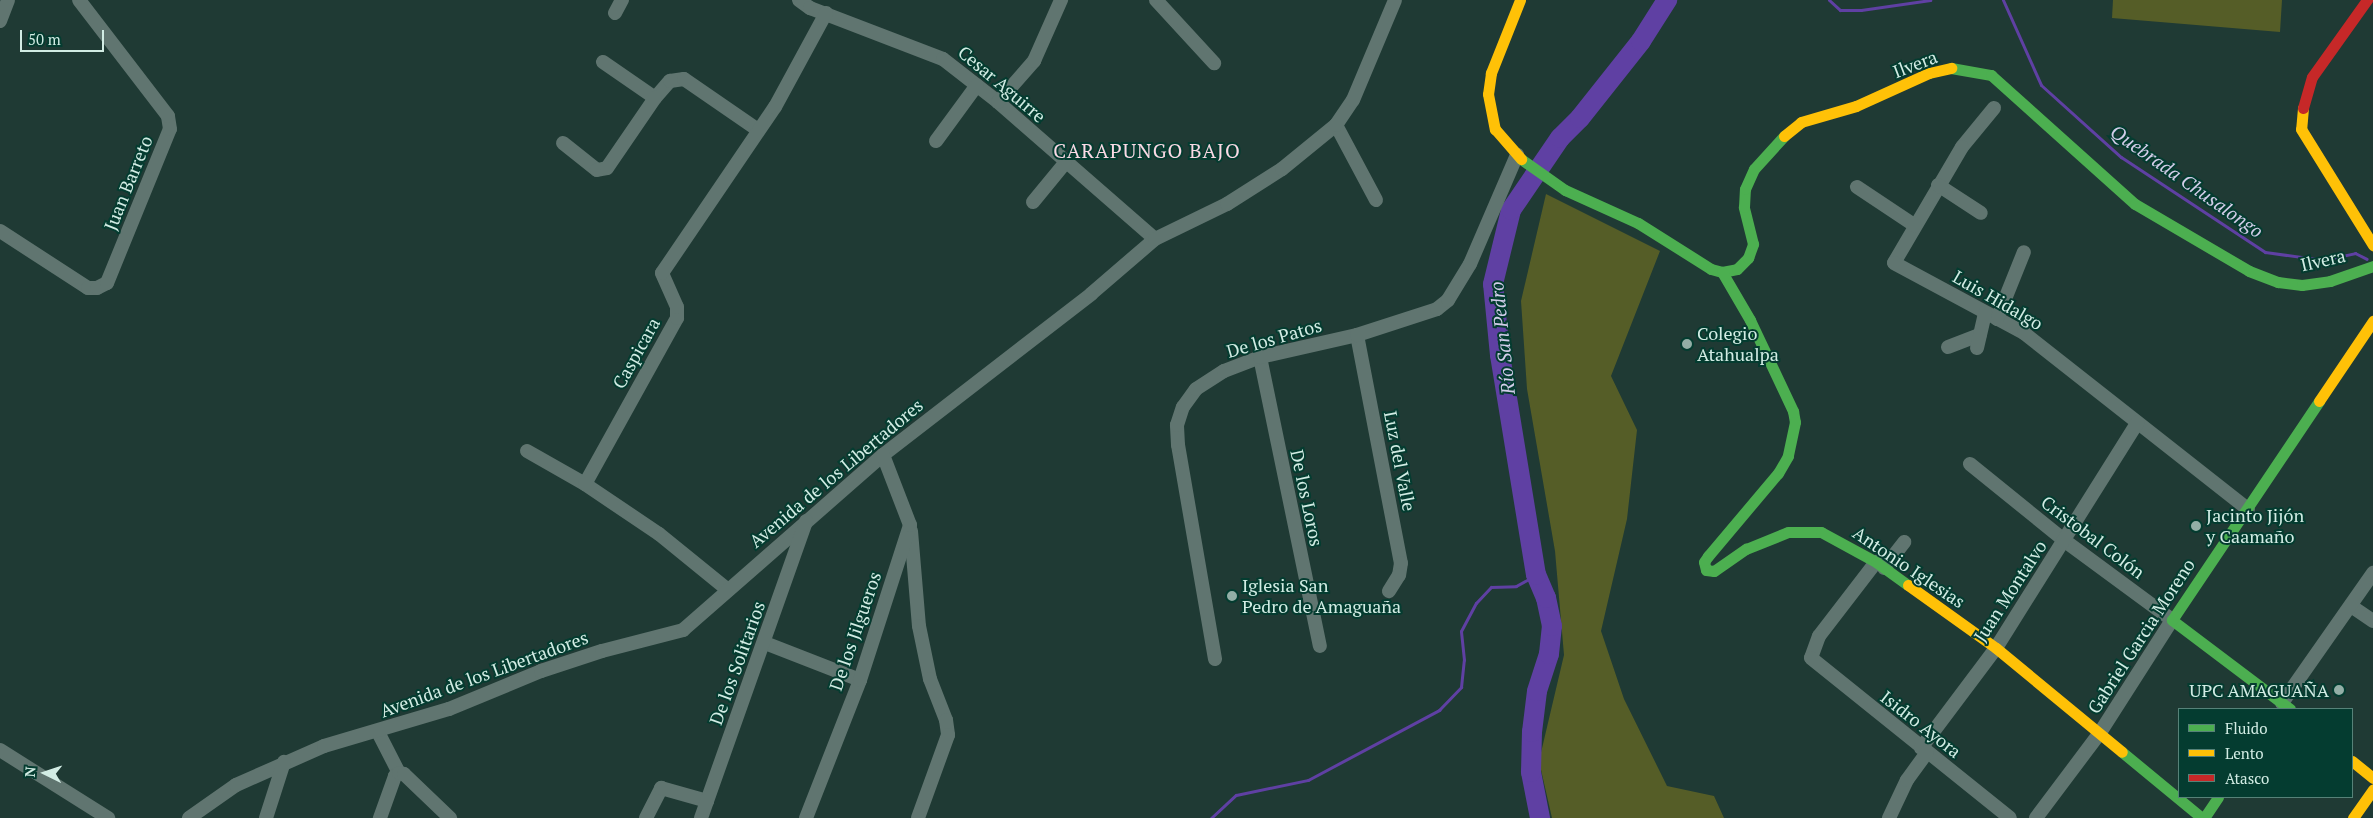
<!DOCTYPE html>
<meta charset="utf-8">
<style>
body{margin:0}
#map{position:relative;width:2373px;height:818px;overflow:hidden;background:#1f3a34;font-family:"PT Serif",serif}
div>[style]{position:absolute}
.green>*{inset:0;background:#555d27}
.stream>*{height:3px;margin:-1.5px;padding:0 1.5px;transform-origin:1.5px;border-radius:1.5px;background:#5f40a3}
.river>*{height:20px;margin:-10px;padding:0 10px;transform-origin:10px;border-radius:10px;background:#5f40a3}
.street>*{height:14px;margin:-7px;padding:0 7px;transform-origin:7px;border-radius:7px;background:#607570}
.fast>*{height:11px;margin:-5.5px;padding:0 5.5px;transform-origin:5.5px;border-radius:5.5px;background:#4caf50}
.slow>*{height:11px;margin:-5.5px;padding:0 5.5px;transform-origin:5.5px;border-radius:5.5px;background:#ffc107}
.jam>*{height:11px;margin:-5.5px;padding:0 5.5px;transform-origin:5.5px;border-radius:5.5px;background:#c62828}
.dots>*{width:14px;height:14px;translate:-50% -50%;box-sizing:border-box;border:2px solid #043c30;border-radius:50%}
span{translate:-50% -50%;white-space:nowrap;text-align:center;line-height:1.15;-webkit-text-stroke:4px #043c30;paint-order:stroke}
.street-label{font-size:18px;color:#d2ece4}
.poi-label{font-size:18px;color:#d2ece4}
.left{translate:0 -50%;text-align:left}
.right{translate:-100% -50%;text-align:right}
.water-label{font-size:19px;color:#d2cde9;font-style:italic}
.quarter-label{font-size:20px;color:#fad9e5;letter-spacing:1px}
.legend{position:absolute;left:2178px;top:708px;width:175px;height:90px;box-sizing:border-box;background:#043c30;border:1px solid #568278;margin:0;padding:6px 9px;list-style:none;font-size:15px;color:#d2ece4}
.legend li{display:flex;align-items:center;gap:10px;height:25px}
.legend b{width:25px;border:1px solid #568278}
.north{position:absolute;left:20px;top:748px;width:50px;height:50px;-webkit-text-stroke:4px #043c30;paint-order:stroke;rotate:274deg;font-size:14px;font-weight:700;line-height:20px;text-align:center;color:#d2ece4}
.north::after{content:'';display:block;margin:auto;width:18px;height:22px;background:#d2ece4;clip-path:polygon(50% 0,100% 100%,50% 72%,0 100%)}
.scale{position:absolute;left:20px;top:30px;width:84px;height:22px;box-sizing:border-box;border:2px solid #d2ece4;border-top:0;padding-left:6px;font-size:15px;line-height:18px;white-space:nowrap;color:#d2ece4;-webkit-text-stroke:4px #043c30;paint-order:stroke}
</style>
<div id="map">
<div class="green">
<i style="clip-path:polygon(2113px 0,2282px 0,2280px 32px,2112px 18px)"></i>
<i style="clip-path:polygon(1546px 194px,1660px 251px,1611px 376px,1637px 430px,1627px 519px,1601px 631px,1624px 699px,1667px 786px,1714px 796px,1724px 818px,1552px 818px,1539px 761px,1564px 655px,1555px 551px,1527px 389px,1521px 301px)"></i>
</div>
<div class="stream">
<i style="left:1829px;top:0;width:15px;rotate:42deg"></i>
<i style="left:1840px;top:10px;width:21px"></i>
<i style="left:1861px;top:10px;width:70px;rotate:-8.2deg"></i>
<i style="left:2003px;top:0;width:93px;rotate:65.9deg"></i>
<i style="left:2041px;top:85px;width:108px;rotate:42deg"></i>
<i style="left:2121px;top:157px;width:173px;rotate:33.4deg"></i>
<i style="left:2265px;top:252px;width:59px;rotate:7.9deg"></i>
<i style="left:2323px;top:260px;width:33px;rotate:-12deg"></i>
<i style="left:2355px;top:253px;width:13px;rotate:27deg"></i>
<i style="left:1211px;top:818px;width:34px;rotate:-43deg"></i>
<i style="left:1236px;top:795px;width:74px;rotate:-11.8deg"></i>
<i style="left:1308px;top:780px;width:149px;rotate:-28.1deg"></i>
<i style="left:1439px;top:710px;width:32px;rotate:-46deg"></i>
<i style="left:1461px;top:687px;width:27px;rotate:-84deg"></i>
<i style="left:1464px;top:660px;width:29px;rotate:-96deg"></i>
<i style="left:1461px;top:631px;width:32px;rotate:-62deg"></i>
<i style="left:1476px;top:603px;width:22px;rotate:-47deg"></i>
<i style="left:1491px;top:587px;width:25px;rotate:-2deg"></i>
<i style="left:1516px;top:586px;width:23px;rotate:-29deg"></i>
</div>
<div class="river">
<i style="left:1540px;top:818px;width:47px;rotate:-101.1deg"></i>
<i style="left:1531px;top:772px;width:40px;rotate:-88.6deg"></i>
<i style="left:1532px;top:732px;width:41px;rotate:-83deg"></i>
<i style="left:1537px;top:691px;width:39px;rotate:-72deg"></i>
<i style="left:1549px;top:654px;width:28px;rotate:-84deg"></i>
<i style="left:1552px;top:626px;width:29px;rotate:-102deg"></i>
<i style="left:1546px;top:598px;width:25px;rotate:-113deg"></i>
<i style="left:1536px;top:575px;width:223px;rotate:-99.3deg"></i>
<i style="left:1500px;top:355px;width:71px;rotate:-95.6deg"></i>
<i style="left:1493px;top:284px;width:76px;rotate:-76.3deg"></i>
<i style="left:1511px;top:210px;width:87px;rotate:-55.8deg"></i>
<i style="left:1560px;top:138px;width:28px;rotate:-45deg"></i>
<i style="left:1580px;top:118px;width:98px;rotate:-51.6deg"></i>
<i style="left:1641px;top:41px;width:49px;rotate:-57.6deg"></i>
</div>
<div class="street">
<i style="left:799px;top:0;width:14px;rotate:36deg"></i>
<i style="left:810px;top:8px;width:142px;rotate:21deg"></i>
<i style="left:943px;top:59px;width:70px;rotate:38deg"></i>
<i style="left:998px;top:102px;width:208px;rotate:41.1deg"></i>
<i style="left:1156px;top:0;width:86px;rotate:47.4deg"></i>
<i style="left:615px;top:13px;width:15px;rotate:-62deg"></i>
<i style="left:0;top:21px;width:22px;rotate:-69deg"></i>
<i style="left:603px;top:62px;width:63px;rotate:34.7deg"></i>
<i style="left:655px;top:98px;width:23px;rotate:-49deg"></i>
<i style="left:670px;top:81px;width:14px;rotate:-8deg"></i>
<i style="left:684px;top:79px;width:90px;rotate:34.6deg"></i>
<i style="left:998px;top:102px;width:55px;rotate:-48.7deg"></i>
<i style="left:1034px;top:61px;width:67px;rotate:-66.1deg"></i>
<i style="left:1994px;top:108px;width:50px;rotate:129.4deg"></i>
<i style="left:1962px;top:147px;width:134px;rotate:120.4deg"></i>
<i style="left:1894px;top:263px;width:148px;rotate:28.3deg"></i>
<i style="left:2024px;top:333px;width:285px;rotate:38.2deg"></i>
<i style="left:1336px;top:125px;width:85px;rotate:61.9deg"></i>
<i style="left:936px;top:141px;width:69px;rotate:-53.8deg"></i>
<i style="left:563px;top:143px;width:43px;rotate:38.5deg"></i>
<i style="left:597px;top:170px;width:10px;rotate:-11deg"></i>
<i style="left:607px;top:168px;width:85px;rotate:-55.6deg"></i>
<i style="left:1938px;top:185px;width:51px;rotate:33.1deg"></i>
<i style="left:1857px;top:187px;width:69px;rotate:33.7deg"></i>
<i style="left:1033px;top:202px;width:50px;rotate:-50.6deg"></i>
<i style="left:0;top:231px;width:105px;rotate:32.9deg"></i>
<i style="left:88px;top:288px;width:9px"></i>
<i style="left:97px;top:288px;width:11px;rotate:-27deg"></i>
<i style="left:107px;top:283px;width:166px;rotate:-67.8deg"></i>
<i style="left:170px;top:129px;width:13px;rotate:-99deg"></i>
<i style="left:168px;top:116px;width:146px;rotate:-127.5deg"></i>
<i style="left:1997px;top:319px;width:72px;rotate:-68.1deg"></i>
<i style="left:1357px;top:335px;width:232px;rotate:79.1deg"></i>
<i style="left:1401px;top:563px;width:12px;rotate:99deg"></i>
<i style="left:1399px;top:575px;width:19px;rotate:122deg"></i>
<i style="left:1948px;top:347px;width:34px;rotate:-21deg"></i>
<i style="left:1977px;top:348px;width:36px;rotate:-77deg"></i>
<i style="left:1260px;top:357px;width:295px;rotate:78.3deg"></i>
<i style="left:527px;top:451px;width:67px;rotate:29.6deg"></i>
<i style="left:1970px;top:464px;width:122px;rotate:39deg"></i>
<i style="left:2065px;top:541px;width:133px;rotate:36.4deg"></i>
<i style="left:2172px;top:620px;width:135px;rotate:122.6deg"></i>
<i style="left:2099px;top:734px;width:105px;rotate:126.9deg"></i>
<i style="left:911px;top:531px;width:95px;rotate:85.2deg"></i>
<i style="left:919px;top:626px;width:54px;rotate:78.3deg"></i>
<i style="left:930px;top:679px;width:44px;rotate:68.7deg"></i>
<i style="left:946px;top:720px;width:15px;rotate:82deg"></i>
<i style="left:948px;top:735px;width:88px;rotate:109.9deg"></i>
<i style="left:1876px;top:562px;width:93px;rotate:127.6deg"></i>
<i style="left:1819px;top:636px;width:23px;rotate:110deg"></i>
<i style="left:1811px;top:658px;width:255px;rotate:38.8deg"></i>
<i style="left:1884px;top:568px;width:33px;rotate:-52deg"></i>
<i style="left:728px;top:590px;width:89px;rotate:-140.9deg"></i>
<i style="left:659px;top:534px;width:89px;rotate:-146deg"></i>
<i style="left:585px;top:484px;width:190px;rotate:-61deg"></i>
<i style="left:677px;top:318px;width:11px;rotate:-90deg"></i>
<i style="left:677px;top:307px;width:37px;rotate:-114deg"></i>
<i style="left:662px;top:273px;width:201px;rotate:-55.8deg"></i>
<i style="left:775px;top:107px;width:107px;rotate:-61.5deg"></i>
<i style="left:2351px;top:606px;width:27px;rotate:34deg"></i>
<i style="left:765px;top:643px;width:102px;rotate:21.3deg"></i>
<i style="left:1215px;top:659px;width:217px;rotate:-99.8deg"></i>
<i style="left:1178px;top:445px;width:20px;rotate:-93deg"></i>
<i style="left:1177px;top:425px;width:19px;rotate:-72deg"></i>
<i style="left:1183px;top:407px;width:22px;rotate:-54deg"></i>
<i style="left:1196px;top:389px;width:33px;rotate:-33deg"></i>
<i style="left:1224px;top:371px;width:39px;rotate:-21deg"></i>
<i style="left:1260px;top:357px;width:99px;rotate:-12.8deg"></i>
<i style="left:1357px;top:335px;width:84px;rotate:-18deg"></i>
<i style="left:1437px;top:309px;width:14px;rotate:-39deg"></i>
<i style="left:1448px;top:300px;width:42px;rotate:-58.6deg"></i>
<i style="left:1470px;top:264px;width:119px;rotate:-66.7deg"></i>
<i style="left:2282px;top:703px;width:159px;rotate:-55deg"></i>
<i style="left:378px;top:732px;width:46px;rotate:62.9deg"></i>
<i style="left:399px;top:773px;width:5px;rotate:143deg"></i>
<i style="left:395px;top:776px;width:45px;rotate:109.7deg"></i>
<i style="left:1921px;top:748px;width:125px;rotate:-53.1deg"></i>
<i style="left:1996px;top:648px;width:266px;rotate:-57.9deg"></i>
<i style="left:0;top:750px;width:128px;rotate:32.2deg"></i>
<i style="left:399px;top:773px;width:5px;rotate:11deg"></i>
<i style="left:404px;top:774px;width:64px;rotate:43.7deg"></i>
<i style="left:189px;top:818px;width:57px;rotate:-35.1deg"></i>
<i style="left:236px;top:785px;width:96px;rotate:-23.9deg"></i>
<i style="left:324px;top:746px;width:130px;rotate:-16.5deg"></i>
<i style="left:449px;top:709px;width:100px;rotate:-22.4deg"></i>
<i style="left:541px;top:671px;width:64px;rotate:-18.2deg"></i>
<i style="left:602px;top:651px;width:84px;rotate:-14.5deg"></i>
<i style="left:683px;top:630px;width:266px;rotate:-41.2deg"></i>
<i style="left:883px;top:455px;width:263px;rotate:-37.7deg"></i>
<i style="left:1091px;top:294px;width:84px;rotate:-40.7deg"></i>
<i style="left:1155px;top:239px;width:80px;rotate:-25.9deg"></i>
<i style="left:1227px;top:204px;width:65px;rotate:-32.5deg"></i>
<i style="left:1282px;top:169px;width:70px;rotate:-39.2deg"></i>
<i style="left:1336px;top:125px;width:30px;rotate:-56deg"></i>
<i style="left:1353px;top:100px;width:108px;rotate:-67.2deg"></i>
<i style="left:266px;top:818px;width:59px;rotate:-72.2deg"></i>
<i style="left:646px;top:818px;width:34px;rotate:-63deg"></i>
<i style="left:661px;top:788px;width:48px;rotate:15.8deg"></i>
<i style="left:701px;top:818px;width:315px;rotate:-70.5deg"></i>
<i style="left:806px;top:818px;width:148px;rotate:-68.6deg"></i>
<i style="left:860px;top:680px;width:163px;rotate:-72.1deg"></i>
<i style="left:910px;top:525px;width:75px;rotate:-111.1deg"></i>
<i style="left:1889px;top:818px;width:42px;rotate:-64.7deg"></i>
<i style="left:1907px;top:780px;width:34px;rotate:-54deg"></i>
</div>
<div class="fast">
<i style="left:1951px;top:68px;width:41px;rotate:9.9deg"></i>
<i style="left:1991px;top:75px;width:193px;rotate:41.9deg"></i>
<i style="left:2135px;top:204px;width:132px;rotate:30.4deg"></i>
<i style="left:2249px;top:271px;width:31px;rotate:21deg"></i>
<i style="left:2278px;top:282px;width:24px;rotate:7deg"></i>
<i style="left:2302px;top:285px;width:28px;rotate:-8deg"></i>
<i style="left:2330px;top:281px;width:46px;rotate:-19.2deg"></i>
<i style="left:1521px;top:159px;width:54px;rotate:35.2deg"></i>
<i style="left:1565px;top:190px;width:80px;rotate:24.3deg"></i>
<i style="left:1638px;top:223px;width:86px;rotate:32.2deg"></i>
<i style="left:1711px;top:269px;width:11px;rotate:15deg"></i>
<i style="left:1722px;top:272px;width:15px;rotate:-11deg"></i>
<i style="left:1737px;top:269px;width:16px;rotate:-45deg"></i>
<i style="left:1748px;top:258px;width:15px;rotate:-70deg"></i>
<i style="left:1753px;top:244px;width:38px;rotate:-104deg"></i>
<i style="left:1744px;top:207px;width:18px;rotate:-87deg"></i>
<i style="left:1745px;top:189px;width:22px;rotate:-66deg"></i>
<i style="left:1754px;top:169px;width:45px;rotate:-47.7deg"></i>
<i style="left:1722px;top:272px;width:56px;rotate:59.7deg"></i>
<i style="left:1750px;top:320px;width:101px;rotate:64.7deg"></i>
<i style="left:1793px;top:411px;width:11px;rotate:80deg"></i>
<i style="left:1795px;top:422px;width:35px;rotate:102deg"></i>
<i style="left:1788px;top:456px;width:20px;rotate:120deg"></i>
<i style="left:1778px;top:473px;width:109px;rotate:130.1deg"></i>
<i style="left:1708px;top:556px;width:7px;rotate:124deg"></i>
<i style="left:1704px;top:562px;width:8px;rotate:76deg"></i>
<i style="left:1706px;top:570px;width:8px;rotate:7deg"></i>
<i style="left:1714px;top:571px;width:39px;rotate:-35deg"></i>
<i style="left:1746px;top:549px;width:45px;rotate:-22deg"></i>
<i style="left:1788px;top:532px;width:33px"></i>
<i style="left:1821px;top:532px;width:63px;rotate:28.6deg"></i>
<i style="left:1876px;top:562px;width:39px;rotate:36deg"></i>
<i style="left:2290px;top:709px;width:148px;rotate:-143deg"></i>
<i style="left:2172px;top:620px;width:264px;rotate:-56.1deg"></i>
<i style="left:2122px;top:752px;width:104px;rotate:39.5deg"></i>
<i style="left:2204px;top:818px;width:25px;rotate:-56deg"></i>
</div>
<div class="slow">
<i style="left:1520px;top:0;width:79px;rotate:111.7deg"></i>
<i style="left:1491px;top:73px;width:21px;rotate:98deg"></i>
<i style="left:1488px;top:94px;width:36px;rotate:79deg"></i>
<i style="left:1495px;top:129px;width:40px;rotate:49deg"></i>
<i style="left:2303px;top:108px;width:21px;rotate:95deg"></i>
<i style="left:2301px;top:129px;width:137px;rotate:58.2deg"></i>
<i style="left:1784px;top:136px;width:22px;rotate:-39deg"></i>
<i style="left:1801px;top:122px;width:57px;rotate:-16.2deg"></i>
<i style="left:1856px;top:106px;width:80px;rotate:-24.3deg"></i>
<i style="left:1929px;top:73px;width:23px;rotate:-13deg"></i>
<i style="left:2319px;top:401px;width:97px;rotate:-56deg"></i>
<i style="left:1908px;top:585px;width:108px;rotate:35.6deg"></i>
<i style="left:1996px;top:648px;width:163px;rotate:39.5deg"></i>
<i style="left:2352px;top:761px;width:27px;rotate:39deg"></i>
<i style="left:2353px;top:818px;width:35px;rotate:-55deg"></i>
</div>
<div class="jam">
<i style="left:2303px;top:108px;width:32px;rotate:-74deg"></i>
<i style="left:2312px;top:77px;width:95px;rotate:-54.5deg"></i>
</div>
<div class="dots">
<i style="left:1687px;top:344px;background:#93aea6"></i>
<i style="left:2196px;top:526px;background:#93aea6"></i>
<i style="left:1232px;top:596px;background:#93aea6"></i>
<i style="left:2339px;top:690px;background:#93aea6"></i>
</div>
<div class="street-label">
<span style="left:1915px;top:64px;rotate:-21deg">Ilvera</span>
<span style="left:1002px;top:84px;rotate:40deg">Cesar Aguirre</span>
<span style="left:128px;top:183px;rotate:-68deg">Juan Barreto</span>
<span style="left:2323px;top:260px;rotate:-13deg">Ilvera</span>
<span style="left:1998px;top:300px;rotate:30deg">Luis Hidalgo</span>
<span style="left:1274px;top:338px;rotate:-16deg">De los Patos</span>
<span style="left:636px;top:353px;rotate:-61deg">Caspicara</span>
<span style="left:1400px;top:461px;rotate:79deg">Luz del Valle</span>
<span style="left:836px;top:473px;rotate:-40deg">Avenida de los Libertadores</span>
<span style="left:1307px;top:498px;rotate:78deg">De los Loros</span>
<span style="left:2093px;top:537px;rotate:37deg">Cristobal Colón</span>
<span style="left:1909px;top:567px;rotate:34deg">Antonio Iglesias</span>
<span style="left:2010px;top:591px;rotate:-57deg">Juan Montalvo</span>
<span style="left:855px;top:631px;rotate:-71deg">De los Jilgueros</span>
<span style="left:2141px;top:636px;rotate:-57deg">Gabriel Garcia Moreno</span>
<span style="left:737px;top:663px;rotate:-70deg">De los Solitarios</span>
<span style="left:484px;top:674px;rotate:-20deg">Avenida de los Libertadores</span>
<span style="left:1921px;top:724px;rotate:38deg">Isidro Ayora</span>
</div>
<div class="poi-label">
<span class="left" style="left:1697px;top:344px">Colegio<br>Atahualpa</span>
<span class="left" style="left:2206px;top:526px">Jacinto Jijón<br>y Caamaño</span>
<span class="left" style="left:1242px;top:596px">Iglesia San<br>Pedro de Amaguaña</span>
<span class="right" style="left:2329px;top:690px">UPC AMAGUAÑA</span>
</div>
<div class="water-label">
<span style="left:2187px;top:181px;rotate:35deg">Quebrada Chusalongo</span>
<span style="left:1502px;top:338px;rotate:-96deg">Río San Pedro</span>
</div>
<div class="quarter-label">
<span style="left:1147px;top:150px">CARAPUNGO BAJO</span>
</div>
<ul class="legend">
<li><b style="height:6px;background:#4caf50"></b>Fluido</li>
<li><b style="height:6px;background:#ffc107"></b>Lento</li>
<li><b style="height:6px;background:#c62828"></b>Atasco</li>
</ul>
<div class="north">N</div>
<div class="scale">50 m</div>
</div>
